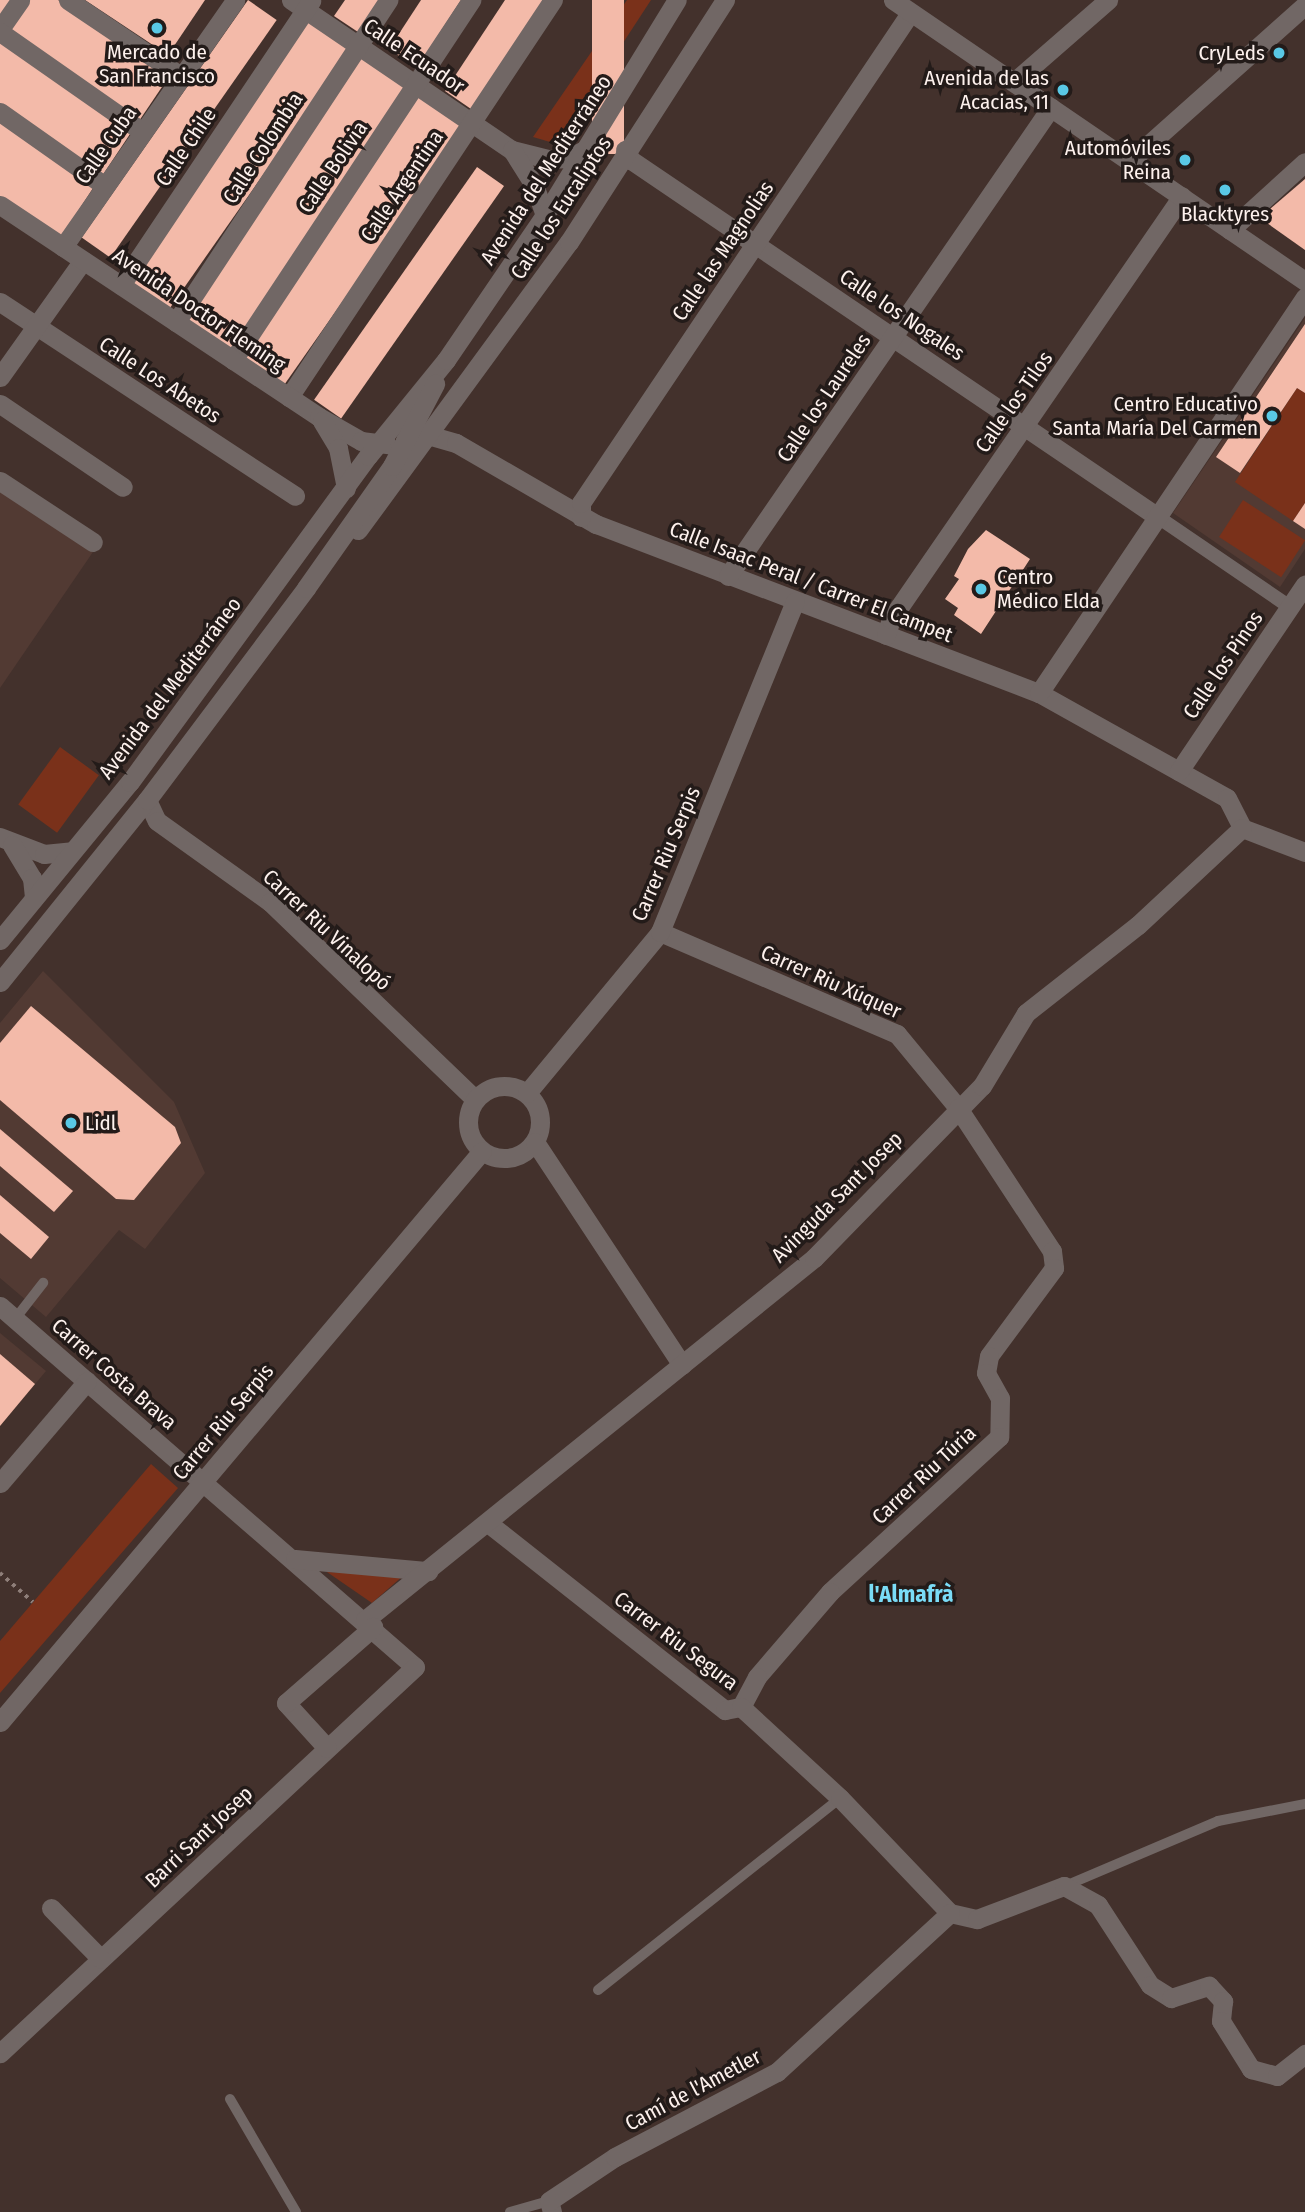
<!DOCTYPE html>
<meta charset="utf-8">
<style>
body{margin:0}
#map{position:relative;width:1305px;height:2212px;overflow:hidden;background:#43312c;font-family:"Fira Sans Condensed",sans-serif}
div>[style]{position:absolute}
.built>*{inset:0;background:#523a33}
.green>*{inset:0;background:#7a311a;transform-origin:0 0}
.building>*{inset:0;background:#f3baa9;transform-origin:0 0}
.path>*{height:3.5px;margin-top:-1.75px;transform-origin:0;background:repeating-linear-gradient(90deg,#8e7e79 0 3.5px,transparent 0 8.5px)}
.service>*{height:10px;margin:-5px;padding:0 5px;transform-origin:5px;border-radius:5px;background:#716765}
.pedestrian>*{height:14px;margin:-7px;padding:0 7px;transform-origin:7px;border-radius:7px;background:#716765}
.minor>*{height:19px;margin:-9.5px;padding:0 9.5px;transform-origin:9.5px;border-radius:9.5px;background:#716765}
.minor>.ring{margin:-9.5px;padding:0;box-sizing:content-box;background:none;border:19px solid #716765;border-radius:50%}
.tertiary>*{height:19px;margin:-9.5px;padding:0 9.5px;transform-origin:9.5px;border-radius:9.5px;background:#716765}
.dots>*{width:19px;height:19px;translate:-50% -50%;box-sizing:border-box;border:4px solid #231b19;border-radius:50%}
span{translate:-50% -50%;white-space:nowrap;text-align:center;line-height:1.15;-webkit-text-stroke:7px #231b19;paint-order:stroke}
.poi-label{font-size:21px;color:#fdf1ed}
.right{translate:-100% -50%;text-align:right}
.left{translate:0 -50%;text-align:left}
.street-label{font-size:21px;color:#fdf1ed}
.neighbourhood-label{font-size:23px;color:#7adcf7;font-weight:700}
</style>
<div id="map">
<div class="built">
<i style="clip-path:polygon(1305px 318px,1305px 549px,1280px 587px,1173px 513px)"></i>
<i style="clip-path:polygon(0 485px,95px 549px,0 688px)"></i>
<i style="clip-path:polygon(43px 971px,174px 1102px,205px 1173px,145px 1249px,119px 1230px,46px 1317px,0 1278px,0 1023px)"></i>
<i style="clip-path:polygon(0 1333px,46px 1371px,0 1426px)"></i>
</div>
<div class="green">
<i style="clip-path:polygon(627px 0,651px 0,557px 144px,533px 137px)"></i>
<i style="clip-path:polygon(1297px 388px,1305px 393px,1305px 503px,1293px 521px,1235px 482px)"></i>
<i style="left:1243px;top:500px;width:74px;height:44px;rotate:33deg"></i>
<i style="left:60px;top:747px;width:48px;height:71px;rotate:36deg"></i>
<i style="clip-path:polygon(151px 1464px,178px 1488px,0 1693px,0 1641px)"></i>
<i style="clip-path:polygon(327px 1572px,404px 1575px,372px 1603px)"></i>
</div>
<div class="building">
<i style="clip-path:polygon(0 0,14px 0,0 21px)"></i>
<i style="clip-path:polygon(26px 0,58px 0,170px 75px,139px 121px,6px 29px)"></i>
<i style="clip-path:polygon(85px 0,205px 0,168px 55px)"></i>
<i style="left:248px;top:0;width:35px;height:290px;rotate:35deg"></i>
<i style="clip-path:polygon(345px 0,380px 0,358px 32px,334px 16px)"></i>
<i style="clip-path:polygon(421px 0,461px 0,417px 68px,389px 49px)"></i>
<i style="clip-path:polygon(505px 0,544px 0,471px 109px,445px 91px)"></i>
<i style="left:592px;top:0;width:32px;height:154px"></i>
<i style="left:307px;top:18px;width:54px;height:321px;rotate:35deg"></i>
<i style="clip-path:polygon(0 37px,132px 131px,102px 176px,0 105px)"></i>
<i style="left:359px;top:53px;width:61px;height:321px;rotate:33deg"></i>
<i style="left:418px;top:91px;width:59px;height:322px;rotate:35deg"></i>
<i style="clip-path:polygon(0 119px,95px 185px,60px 239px,0 199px)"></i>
<i style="left:477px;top:167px;width:33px;height:284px;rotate:35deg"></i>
<i style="clip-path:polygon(1305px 179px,1305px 250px,1267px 223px,1264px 214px)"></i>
<i style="clip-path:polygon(1305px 324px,1305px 393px,1297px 388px,1240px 473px,1216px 457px)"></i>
<i style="clip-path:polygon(1305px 503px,1305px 529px,1293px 521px)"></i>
<i style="clip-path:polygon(986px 530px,1030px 559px,981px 634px,954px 615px,958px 608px,945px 599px,959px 579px,954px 576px,968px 549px)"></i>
<i style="clip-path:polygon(31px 1006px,175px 1127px,181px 1143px,134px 1200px,116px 1199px,0 1100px,0 1043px)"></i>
<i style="clip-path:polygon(0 1129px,73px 1191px,54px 1212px,0 1166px)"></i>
<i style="clip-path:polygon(0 1195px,49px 1237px,31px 1259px,0 1233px)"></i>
<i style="clip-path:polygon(0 1354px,35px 1384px,0 1426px)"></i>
</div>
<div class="path">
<i style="left:0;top:1573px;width:44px;rotate:41.3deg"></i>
</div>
<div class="service">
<i style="left:15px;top:1319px;width:46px;rotate:-52.1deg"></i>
<i style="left:1065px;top:1886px;width:166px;rotate:-23deg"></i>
<i style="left:1218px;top:1821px;width:89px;rotate:-11.1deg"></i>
<i style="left:598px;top:1990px;width:309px;rotate:-38.4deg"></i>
<i style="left:230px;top:2099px;width:131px;rotate:59.7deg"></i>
<i style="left:510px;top:2212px;width:41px;rotate:-15.8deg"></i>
</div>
<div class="pedestrian">
<i style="left:1155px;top:515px;width:163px;rotate:34.3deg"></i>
</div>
<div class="minor">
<i style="left:68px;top:0;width:138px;rotate:34deg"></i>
<i style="left:291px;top:0;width:267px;rotate:34.2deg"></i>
<i style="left:512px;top:150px;width:38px;rotate:14deg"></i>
<i style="left:549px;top:159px;width:20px;rotate:-3deg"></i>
<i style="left:569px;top:158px;width:19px;rotate:-28deg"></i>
<i style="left:0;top:29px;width:35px;rotate:-55deg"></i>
<i style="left:0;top:32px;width:174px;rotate:35deg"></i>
<i style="left:1014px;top:82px;width:125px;rotate:-41.1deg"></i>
<i style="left:0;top:112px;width:128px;rotate:35.2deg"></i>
<i style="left:512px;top:150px;width:41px;rotate:57.8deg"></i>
<i style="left:534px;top:185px;width:32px;rotate:70deg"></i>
<i style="left:625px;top:150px;width:12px;rotate:59deg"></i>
<i style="left:631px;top:160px;width:633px;rotate:34.12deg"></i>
<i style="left:1230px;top:230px;width:101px;rotate:-42.2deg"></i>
<i style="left:63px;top:247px;width:301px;rotate:-55.1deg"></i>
<i style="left:121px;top:285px;width:342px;rotate:-56.2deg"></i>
<i style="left:0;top:302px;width:353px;rotate:33.3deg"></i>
<i style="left:176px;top:322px;width:386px;rotate:-56.6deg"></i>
<i style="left:233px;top:360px;width:432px;rotate:-56.5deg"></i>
<i style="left:0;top:377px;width:143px;rotate:-54.6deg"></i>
<i style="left:289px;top:397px;width:477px;rotate:-56.4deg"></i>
<i style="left:0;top:404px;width:148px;rotate:34deg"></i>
<i style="left:405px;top:440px;width:24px;rotate:-12deg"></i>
<i style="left:428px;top:435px;width:29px;rotate:16deg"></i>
<i style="left:456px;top:443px;width:162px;rotate:30.1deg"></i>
<i style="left:596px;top:524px;width:474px;rotate:20.9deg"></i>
<i style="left:1039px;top:693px;width:215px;rotate:29.2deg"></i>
<i style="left:1227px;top:798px;width:34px;rotate:63deg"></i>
<i style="left:1242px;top:828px;width:67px;rotate:20.9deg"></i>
<i style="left:0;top:481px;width:111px;rotate:33.3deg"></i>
<i style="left:581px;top:517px;width:14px;rotate:-90deg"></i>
<i style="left:581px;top:503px;width:590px;rotate:-56.12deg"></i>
<i style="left:358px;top:530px;width:357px;rotate:-53.8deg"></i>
<i style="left:569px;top:242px;width:288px;rotate:-57.2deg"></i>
<i style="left:728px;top:576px;width:569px;rotate:-55.44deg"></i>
<i style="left:886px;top:635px;width:17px;rotate:-73deg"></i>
<i style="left:891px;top:619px;width:513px;rotate:-55.47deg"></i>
<i style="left:1039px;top:693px;width:477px;rotate:-56.1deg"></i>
<i style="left:1179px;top:771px;width:225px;rotate:-56deg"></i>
<i style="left:147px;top:800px;width:23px;rotate:65deg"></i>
<i style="left:157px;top:821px;width:139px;rotate:35.6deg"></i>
<i style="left:270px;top:902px;width:284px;rotate:43.9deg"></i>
<i style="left:0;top:837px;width:47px;rotate:21.1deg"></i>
<i style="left:44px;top:854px;width:28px;rotate:-6deg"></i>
<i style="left:12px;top:845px;width:39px;rotate:59deg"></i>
<i style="left:32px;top:878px;width:20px;rotate:84deg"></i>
<i style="left:660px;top:932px;width:258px;rotate:23.3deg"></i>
<i style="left:897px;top:1034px;width:96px;rotate:50.5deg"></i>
<i style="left:958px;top:1108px;width:171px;rotate:56.7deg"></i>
<i style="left:1052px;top:1251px;width:17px;rotate:83deg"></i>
<i style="left:1054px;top:1268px;width:109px;rotate:126.5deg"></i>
<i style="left:989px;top:1356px;width:17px;rotate:100deg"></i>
<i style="left:986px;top:1373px;width:29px;rotate:61deg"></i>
<i style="left:1000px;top:1398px;width:39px;rotate:91deg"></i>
<i style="left:999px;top:1437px;width:229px;rotate:137.5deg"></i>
<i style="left:830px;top:1592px;width:112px;rotate:130.7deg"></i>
<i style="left:757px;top:1677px;width:34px;rotate:118deg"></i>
<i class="ring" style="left:468px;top:1086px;width:53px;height:53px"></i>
<i style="left:527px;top:1093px;width:209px;rotate:-50.4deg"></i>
<i style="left:660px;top:932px;width:357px;rotate:-67.8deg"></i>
<i style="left:535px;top:1142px;width:267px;rotate:56.6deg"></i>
<i style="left:0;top:1306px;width:550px;rotate:41.02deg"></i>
<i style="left:415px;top:1667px;width:567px;rotate:137.07deg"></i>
<i style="left:0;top:1483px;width:134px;rotate:-49.5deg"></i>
<i style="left:488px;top:1523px;width:302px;rotate:38.3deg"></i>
<i style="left:725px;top:1710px;width:16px;rotate:-11deg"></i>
<i style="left:295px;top:1559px;width:134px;rotate:5.2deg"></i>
<i style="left:365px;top:1620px;width:577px;rotate:-38.88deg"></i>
<i style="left:814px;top:1258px;width:240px;rotate:-45.7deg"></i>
<i style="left:982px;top:1086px;width:85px;rotate:-58.9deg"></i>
<i style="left:1026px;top:1013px;width:142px;rotate:-38.2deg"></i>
<i style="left:1138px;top:925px;width:142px;rotate:-43deg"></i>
<i style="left:741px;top:1707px;width:134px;rotate:42.6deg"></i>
<i style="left:840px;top:1798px;width:159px;rotate:46.3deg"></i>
<i style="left:0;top:1722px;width:747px;rotate:-49.83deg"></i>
<i style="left:327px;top:1748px;width:61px;rotate:-132.3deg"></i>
<i style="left:286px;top:1703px;width:116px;rotate:-41.1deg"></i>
<i style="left:51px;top:1908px;width:71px;rotate:45.6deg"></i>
<i style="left:950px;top:1913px;width:28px;rotate:13deg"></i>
<i style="left:977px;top:1919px;width:93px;rotate:-20.8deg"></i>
<i style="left:1064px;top:1886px;width:39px;rotate:29deg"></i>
<i style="left:1098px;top:1905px;width:95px;rotate:57deg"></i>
<i style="left:1150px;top:1985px;width:25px;rotate:32deg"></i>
<i style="left:1171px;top:1998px;width:40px;rotate:-18deg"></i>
<i style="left:1209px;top:1986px;width:21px;rotate:47deg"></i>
<i style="left:1223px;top:2001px;width:20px;rotate:96deg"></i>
<i style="left:1221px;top:2021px;width:57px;rotate:58deg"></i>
<i style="left:1251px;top:2069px;width:27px;rotate:15deg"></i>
<i style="left:1277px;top:2076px;width:36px;rotate:-38deg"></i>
<i style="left:552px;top:2212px;width:11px;rotate:-105deg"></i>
<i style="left:549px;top:2201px;width:79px;rotate:-33.7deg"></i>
<i style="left:615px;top:2157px;width:183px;rotate:-27.7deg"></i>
<i style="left:777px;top:2072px;width:235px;rotate:-42.6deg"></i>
</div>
<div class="tertiary">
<i style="left:893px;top:0;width:499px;rotate:34.3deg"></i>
<i style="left:1130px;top:161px;width:234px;rotate:-41.7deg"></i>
<i style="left:0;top:205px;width:383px;rotate:33.6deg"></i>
<i style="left:319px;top:417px;width:48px;rotate:29.7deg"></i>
<i style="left:361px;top:441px;width:26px;rotate:7deg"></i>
<i style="left:322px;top:421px;width:31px;rotate:59deg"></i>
<i style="left:338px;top:448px;width:41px;rotate:78.7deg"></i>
<i style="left:0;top:940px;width:205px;rotate:-50.6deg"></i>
<i style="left:130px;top:782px;width:404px;rotate:-53.9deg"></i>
<i style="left:368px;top:456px;width:124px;rotate:-50.9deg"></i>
<i style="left:446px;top:360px;width:176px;rotate:-55.7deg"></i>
<i style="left:545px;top:215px;width:252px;rotate:-58.5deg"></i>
<i style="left:0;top:982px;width:234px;rotate:-51.1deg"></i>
<i style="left:147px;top:800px;width:265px;rotate:-53.1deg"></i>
<i style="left:306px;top:588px;width:149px;rotate:-54.8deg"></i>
<i style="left:392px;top:466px;width:93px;rotate:-62.3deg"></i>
</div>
<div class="dots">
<i style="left:157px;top:28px;background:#59c8e5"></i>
<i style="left:1279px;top:53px;background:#59c8e5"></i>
<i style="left:1063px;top:90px;background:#59c8e5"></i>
<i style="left:1185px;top:160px;background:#59c8e5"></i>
<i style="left:1225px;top:190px;background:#59c8e5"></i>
<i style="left:1272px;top:416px;background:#59c8e5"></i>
<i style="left:981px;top:589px;background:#59c8e5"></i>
<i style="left:71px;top:1123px;background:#59c8e5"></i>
</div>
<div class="poi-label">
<span style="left:157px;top:64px">Mercado de<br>San Francisco</span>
<span class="right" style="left:1265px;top:53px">CryLeds</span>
<span class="right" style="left:1049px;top:90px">Avenida de las<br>Acacias, 11</span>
<span class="right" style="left:1171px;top:160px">Automóviles<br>Reina</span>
<span style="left:1225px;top:214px">Blacktyres</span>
<span class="right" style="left:1258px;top:416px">Centro Educativo<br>Santa María Del Carmen</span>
<span class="left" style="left:997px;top:589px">Centro<br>Médico Elda</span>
<span class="left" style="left:85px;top:1123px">Lidl</span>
</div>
<div class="street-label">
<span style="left:414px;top:56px;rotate:34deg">Calle Ecuador</span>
<span style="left:106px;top:145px;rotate:-55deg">Calle Cuba</span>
<span style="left:186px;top:147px;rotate:-56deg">Calle Chile</span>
<span style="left:263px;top:148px;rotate:-57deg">Calle Colombia</span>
<span style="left:333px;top:167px;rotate:-56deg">Calle Bolivia</span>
<span style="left:546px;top:170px;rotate:-57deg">Avenida del Mediterráneo</span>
<span style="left:402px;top:186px;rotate:-56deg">Calle Argentina</span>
<span style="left:561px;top:208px;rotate:-57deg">Calle los Eucaliptos</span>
<span style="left:723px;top:251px;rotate:-56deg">Calle las Magnolias</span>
<span style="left:199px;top:310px;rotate:34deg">Avenida Doctor Fleming</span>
<span style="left:902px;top:315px;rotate:34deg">Calle los Nogales</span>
<span style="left:160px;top:380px;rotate:33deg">Calle Los Abetos</span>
<span style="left:824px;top:398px;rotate:-56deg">Calle los Laureles</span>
<span style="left:1014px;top:402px;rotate:-55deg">Calle los Tilos</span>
<span style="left:811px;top:582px;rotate:21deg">Calle Isaac Peral / Carrer El Campet</span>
<span style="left:1223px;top:665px;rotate:-56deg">Calle los Pinos</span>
<span style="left:170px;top:688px;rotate:-53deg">Avenida del Mediterráneo</span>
<span style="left:666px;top:854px;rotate:-67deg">Carrer Riu Serpis</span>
<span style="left:327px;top:930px;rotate:43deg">Carrer Riu Vinalopó</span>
<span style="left:831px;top:982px;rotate:24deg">Carrer Riu Xúquer</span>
<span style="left:837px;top:1197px;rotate:-45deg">Avinguda Sant Josep</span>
<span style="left:114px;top:1374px;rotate:41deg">Carrer Costa Brava</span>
<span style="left:223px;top:1422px;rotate:-50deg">Carrer Riu Serpis</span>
<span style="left:924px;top:1475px;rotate:-43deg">Carrer Riu Túria</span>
<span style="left:676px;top:1641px;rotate:37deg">Carrer Riu Segura</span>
<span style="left:199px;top:1837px;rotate:-43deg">Barri Sant Josep</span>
<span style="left:693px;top:2090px;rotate:-28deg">Camí de l'Ametler</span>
</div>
<div class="neighbourhood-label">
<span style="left:911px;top:1594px">l'Almafrà</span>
</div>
</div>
